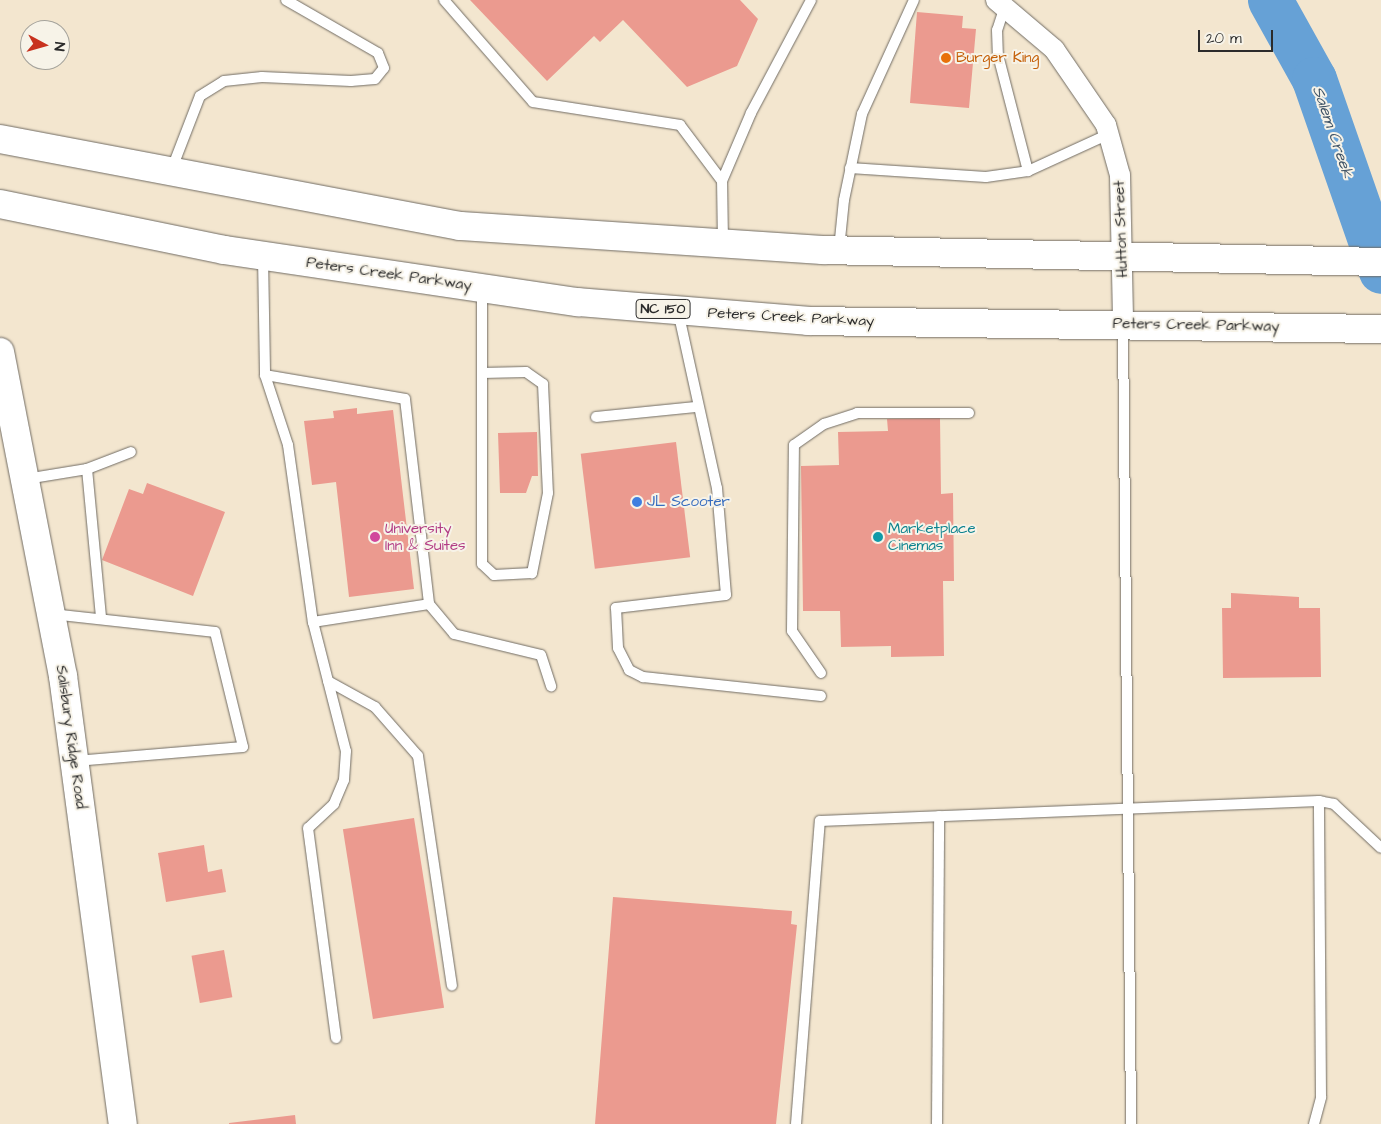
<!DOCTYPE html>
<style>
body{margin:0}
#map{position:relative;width:1381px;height:1124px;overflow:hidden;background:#f3e6cf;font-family:"Architects Daughter",sans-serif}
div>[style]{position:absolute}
.river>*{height:45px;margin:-22.5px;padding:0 22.5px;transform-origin:22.5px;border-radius:22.5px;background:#66a1d6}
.building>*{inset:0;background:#eb9a8f;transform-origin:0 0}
.roads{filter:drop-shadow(0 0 1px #716c64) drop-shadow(0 0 1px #716c64)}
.lane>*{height:10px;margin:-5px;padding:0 5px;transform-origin:5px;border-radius:5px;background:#fff}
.street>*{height:20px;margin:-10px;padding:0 10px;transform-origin:10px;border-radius:10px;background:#fff}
.secondary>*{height:28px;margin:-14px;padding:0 14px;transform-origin:14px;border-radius:14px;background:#fff}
.primary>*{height:28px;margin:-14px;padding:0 14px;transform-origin:14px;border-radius:14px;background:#fff}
.dots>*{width:14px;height:14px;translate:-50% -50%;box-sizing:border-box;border:2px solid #f7f3e8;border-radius:50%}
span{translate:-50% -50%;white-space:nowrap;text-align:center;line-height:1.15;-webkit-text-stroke:4px #f7f3e8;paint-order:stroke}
.shield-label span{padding:1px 4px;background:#f7f3e8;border:1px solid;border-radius:4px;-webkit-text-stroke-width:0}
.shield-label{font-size:14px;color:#2b2b2b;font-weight:700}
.food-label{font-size:15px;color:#c56008}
.left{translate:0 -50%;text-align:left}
.street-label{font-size:15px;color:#2b2b2b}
.shop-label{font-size:15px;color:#366cbe}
.hotel-label{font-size:15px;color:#b23c85}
.culture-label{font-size:15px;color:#0d838f}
.water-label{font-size:16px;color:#405467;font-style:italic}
.north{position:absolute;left:20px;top:20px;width:50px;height:50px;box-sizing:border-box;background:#f7f3e8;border:1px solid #a5a39c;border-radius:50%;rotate:96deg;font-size:14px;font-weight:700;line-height:20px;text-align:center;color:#2b2b2b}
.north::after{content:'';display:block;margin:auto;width:18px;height:22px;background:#c8321e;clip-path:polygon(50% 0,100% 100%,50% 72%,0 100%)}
.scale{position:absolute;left:1198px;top:30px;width:75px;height:22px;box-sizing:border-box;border:2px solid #2b2b2b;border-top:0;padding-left:6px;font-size:15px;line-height:18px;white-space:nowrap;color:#2b2b2b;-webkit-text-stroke:4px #f7f3e8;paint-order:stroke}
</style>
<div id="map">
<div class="river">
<i style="left:1270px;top:0;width:90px;rotate:60.9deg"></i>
<i style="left:1314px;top:79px;width:203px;rotate:70.8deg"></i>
</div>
<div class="building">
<i style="clip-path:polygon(470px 0,740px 0,758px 19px,737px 66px,687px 87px,623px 20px,600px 42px,594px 36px,547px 81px)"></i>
<i style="clip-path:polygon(917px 12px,963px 16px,962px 28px,976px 29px,969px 108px,910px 103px)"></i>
<i style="clip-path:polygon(357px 408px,357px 414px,393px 410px,414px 589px,349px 597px,336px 482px,312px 485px,304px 421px,334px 418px,333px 411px)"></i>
<i style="clip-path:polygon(940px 418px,941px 494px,953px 493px,954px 581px,943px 581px,944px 656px,891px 657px,891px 646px,841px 647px,840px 611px,803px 611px,801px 466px,839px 465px,838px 432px,888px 431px,887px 419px)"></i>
<i style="clip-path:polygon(537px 432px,538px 476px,532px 476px,526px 493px,500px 493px,498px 433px)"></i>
<i style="left:676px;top:442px;width:116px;height:96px;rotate:83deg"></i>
<i style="clip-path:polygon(147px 483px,225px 512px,193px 596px,102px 560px,129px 489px,143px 494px)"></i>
<i style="clip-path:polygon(1231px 593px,1299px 597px,1299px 608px,1320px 608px,1321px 677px,1223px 678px,1222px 608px,1231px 608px)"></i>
<i style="left:414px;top:818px;width:192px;height:72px;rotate:81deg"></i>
<i style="clip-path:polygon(204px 845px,208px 872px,222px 869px,226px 892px,166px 902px,158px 853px)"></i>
<i style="clip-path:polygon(613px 897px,792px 911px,791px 924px,797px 925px,776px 1124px,595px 1124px)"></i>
<i style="left:224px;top:950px;width:48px;height:33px;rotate:80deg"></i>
<i style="clip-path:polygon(295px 1115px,296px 1124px,229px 1124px,229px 1123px)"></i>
</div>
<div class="roads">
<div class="lane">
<i style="left:444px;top:0;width:135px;rotate:48.9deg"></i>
<i style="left:533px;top:102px;width:149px;rotate:8.9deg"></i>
<i style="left:680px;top:125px;width:70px;rotate:53.1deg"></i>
<i style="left:1005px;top:6px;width:25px;rotate:108deg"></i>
<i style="left:997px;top:30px;width:25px;rotate:88deg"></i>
<i style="left:998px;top:55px;width:120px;rotate:75.5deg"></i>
<i style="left:850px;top:168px;width:136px;rotate:3.8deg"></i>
<i style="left:986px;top:177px;width:42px;rotate:-8.1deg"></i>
<i style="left:1028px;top:171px;width:89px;rotate:-24.6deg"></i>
<i style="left:171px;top:171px;width:80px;rotate:-68.9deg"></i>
<i style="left:200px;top:96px;width:28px;rotate:-32deg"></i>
<i style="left:224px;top:81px;width:38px;rotate:-6deg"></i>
<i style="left:262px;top:77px;width:89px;rotate:2.6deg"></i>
<i style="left:351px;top:81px;width:24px;rotate:-5deg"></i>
<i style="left:375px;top:79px;width:14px;rotate:-51deg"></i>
<i style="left:384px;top:68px;width:16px;rotate:-112deg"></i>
<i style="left:378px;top:53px;width:106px;rotate:-150.1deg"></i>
<i style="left:723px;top:242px;width:61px;rotate:-90.9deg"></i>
<i style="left:722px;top:181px;width:74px;rotate:-66.9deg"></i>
<i style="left:751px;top:113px;width:128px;rotate:-62deg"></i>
<i style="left:839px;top:249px;width:49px;rotate:-84.2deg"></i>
<i style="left:844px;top:200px;width:88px;rotate:-78.2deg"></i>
<i style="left:862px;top:114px;width:125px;rotate:-65.5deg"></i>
<i style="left:263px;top:257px;width:118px;rotate:89deg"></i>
<i style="left:265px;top:375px;width:74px;rotate:71.8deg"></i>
<i style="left:288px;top:445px;width:179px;rotate:82deg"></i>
<i style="left:313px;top:622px;width:117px;rotate:-8.8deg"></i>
<i style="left:678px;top:311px;width:181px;rotate:77.6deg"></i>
<i style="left:717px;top:488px;width:107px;rotate:85.2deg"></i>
<i style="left:726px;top:595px;width:111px;rotate:173.3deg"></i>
<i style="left:616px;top:608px;width:40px;rotate:87.1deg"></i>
<i style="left:618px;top:648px;width:25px;rotate:63deg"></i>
<i style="left:629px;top:670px;width:16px;rotate:27deg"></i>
<i style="left:643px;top:677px;width:179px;rotate:6.1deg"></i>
<i style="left:1123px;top:328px;width:796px;rotate:89.42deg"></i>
<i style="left:482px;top:373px;width:44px;rotate:-1.3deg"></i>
<i style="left:526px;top:372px;width:21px;rotate:35deg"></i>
<i style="left:543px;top:384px;width:109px;rotate:87.4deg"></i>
<i style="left:548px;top:493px;width:82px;rotate:101.3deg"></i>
<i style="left:532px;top:573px;width:38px;rotate:177deg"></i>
<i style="left:494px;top:575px;width:16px;rotate:-137deg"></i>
<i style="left:482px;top:564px;width:275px;rotate:-90deg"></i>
<i style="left:265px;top:375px;width:142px;rotate:9.7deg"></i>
<i style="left:405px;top:399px;width:206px;rotate:83.3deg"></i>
<i style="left:429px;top:604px;width:39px;rotate:50deg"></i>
<i style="left:454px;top:634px;width:89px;rotate:13.6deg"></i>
<i style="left:541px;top:655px;width:33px;rotate:72deg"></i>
<i style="left:596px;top:417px;width:100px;rotate:-5.7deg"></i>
<i style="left:87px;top:469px;width:149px;rotate:84.6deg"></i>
<i style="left:26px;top:479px;width:62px;rotate:-9.3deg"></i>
<i style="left:87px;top:469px;width:47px;rotate:-21.1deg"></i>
<i style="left:52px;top:614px;width:164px;rotate:6.3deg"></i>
<i style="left:215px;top:632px;width:118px;rotate:76.3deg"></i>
<i style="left:243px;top:747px;width:168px;rotate:175.2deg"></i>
<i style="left:313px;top:622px;width:133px;rotate:75.7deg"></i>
<i style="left:346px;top:751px;width:29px;rotate:94deg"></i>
<i style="left:344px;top:780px;width:26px;rotate:113deg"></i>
<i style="left:334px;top:804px;width:35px;rotate:137deg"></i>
<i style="left:308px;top:828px;width:212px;rotate:82.4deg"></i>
<i style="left:821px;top:673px;width:51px;rotate:-124.6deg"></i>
<i style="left:792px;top:631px;width:186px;rotate:-89.4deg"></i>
<i style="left:794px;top:445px;width:37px;rotate:-35deg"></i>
<i style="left:824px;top:424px;width:35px;rotate:-18deg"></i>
<i style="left:857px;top:413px;width:112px"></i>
<i style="left:328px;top:681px;width:54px;rotate:29deg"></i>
<i style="left:375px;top:707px;width:65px;rotate:48.7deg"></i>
<i style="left:418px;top:756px;width:232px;rotate:81.6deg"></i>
<i style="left:796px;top:1124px;width:304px;rotate:-85.5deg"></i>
<i style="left:820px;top:821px;width:499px;rotate:-2.3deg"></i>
<i style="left:1319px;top:801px;width:15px;rotate:11deg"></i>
<i style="left:1334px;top:804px;width:64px;rotate:43.1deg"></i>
<i style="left:937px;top:1124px;width:308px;rotate:-89.6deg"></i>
<i style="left:1314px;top:1124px;width:28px;rotate:-75deg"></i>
<i style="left:1321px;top:1097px;width:296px;rotate:-90.4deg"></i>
</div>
<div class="street">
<i style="left:996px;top:0;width:76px;rotate:40.2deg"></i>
<i style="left:1054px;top:49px;width:92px;rotate:55.6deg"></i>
<i style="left:1106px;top:125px;width:52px;rotate:74.4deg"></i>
<i style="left:1120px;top:175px;width:148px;rotate:88.8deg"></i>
</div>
<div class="secondary">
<i style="left:0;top:352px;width:330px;rotate:79deg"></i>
<i style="left:63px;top:676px;width:452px;rotate:82.4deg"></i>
</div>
<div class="primary">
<i style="left:0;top:139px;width:468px;rotate:10.7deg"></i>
<i style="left:460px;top:226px;width:364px;rotate:3.8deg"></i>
<i style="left:823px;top:250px;width:558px;rotate:1.23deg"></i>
<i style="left:0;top:204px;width:229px;rotate:11.6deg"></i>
<i style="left:224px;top:250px;width:358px;rotate:8.4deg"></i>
<i style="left:578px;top:302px;width:231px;rotate:4.7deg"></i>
<i style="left:808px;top:321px;width:573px;rotate:0.8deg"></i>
</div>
</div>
<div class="dots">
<i style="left:946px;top:58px;background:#e8710a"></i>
<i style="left:637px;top:502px;background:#3f7fe0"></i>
<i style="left:375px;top:537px;background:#d1479c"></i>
<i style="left:878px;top:537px;background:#0f9aa8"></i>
</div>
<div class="shield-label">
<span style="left:663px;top:309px">NC 150</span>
</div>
<div class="food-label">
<span class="left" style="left:956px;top:58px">Burger King</span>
</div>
<div class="street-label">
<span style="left:1121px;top:229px;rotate:-92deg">Hutton Street</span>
<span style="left:389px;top:274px;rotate:8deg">Peters Creek Parkway</span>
<span style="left:791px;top:317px;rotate:3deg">Peters Creek Parkway</span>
<span style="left:1196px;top:325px;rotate:1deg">Peters Creek Parkway</span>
<span style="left:71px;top:737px;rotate:82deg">Salisbury Ridge Road</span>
</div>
<div class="shop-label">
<span class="left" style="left:647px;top:502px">JL Scooter</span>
</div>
<div class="hotel-label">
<span class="left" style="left:385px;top:537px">University<br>Inn &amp; Suites</span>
</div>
<div class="culture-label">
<span class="left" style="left:888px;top:537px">Marketplace<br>Cinemas</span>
</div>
<div class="water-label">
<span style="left:1333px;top:132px;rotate:71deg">Salem Creek</span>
</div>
<div class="north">N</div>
<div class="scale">20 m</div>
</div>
